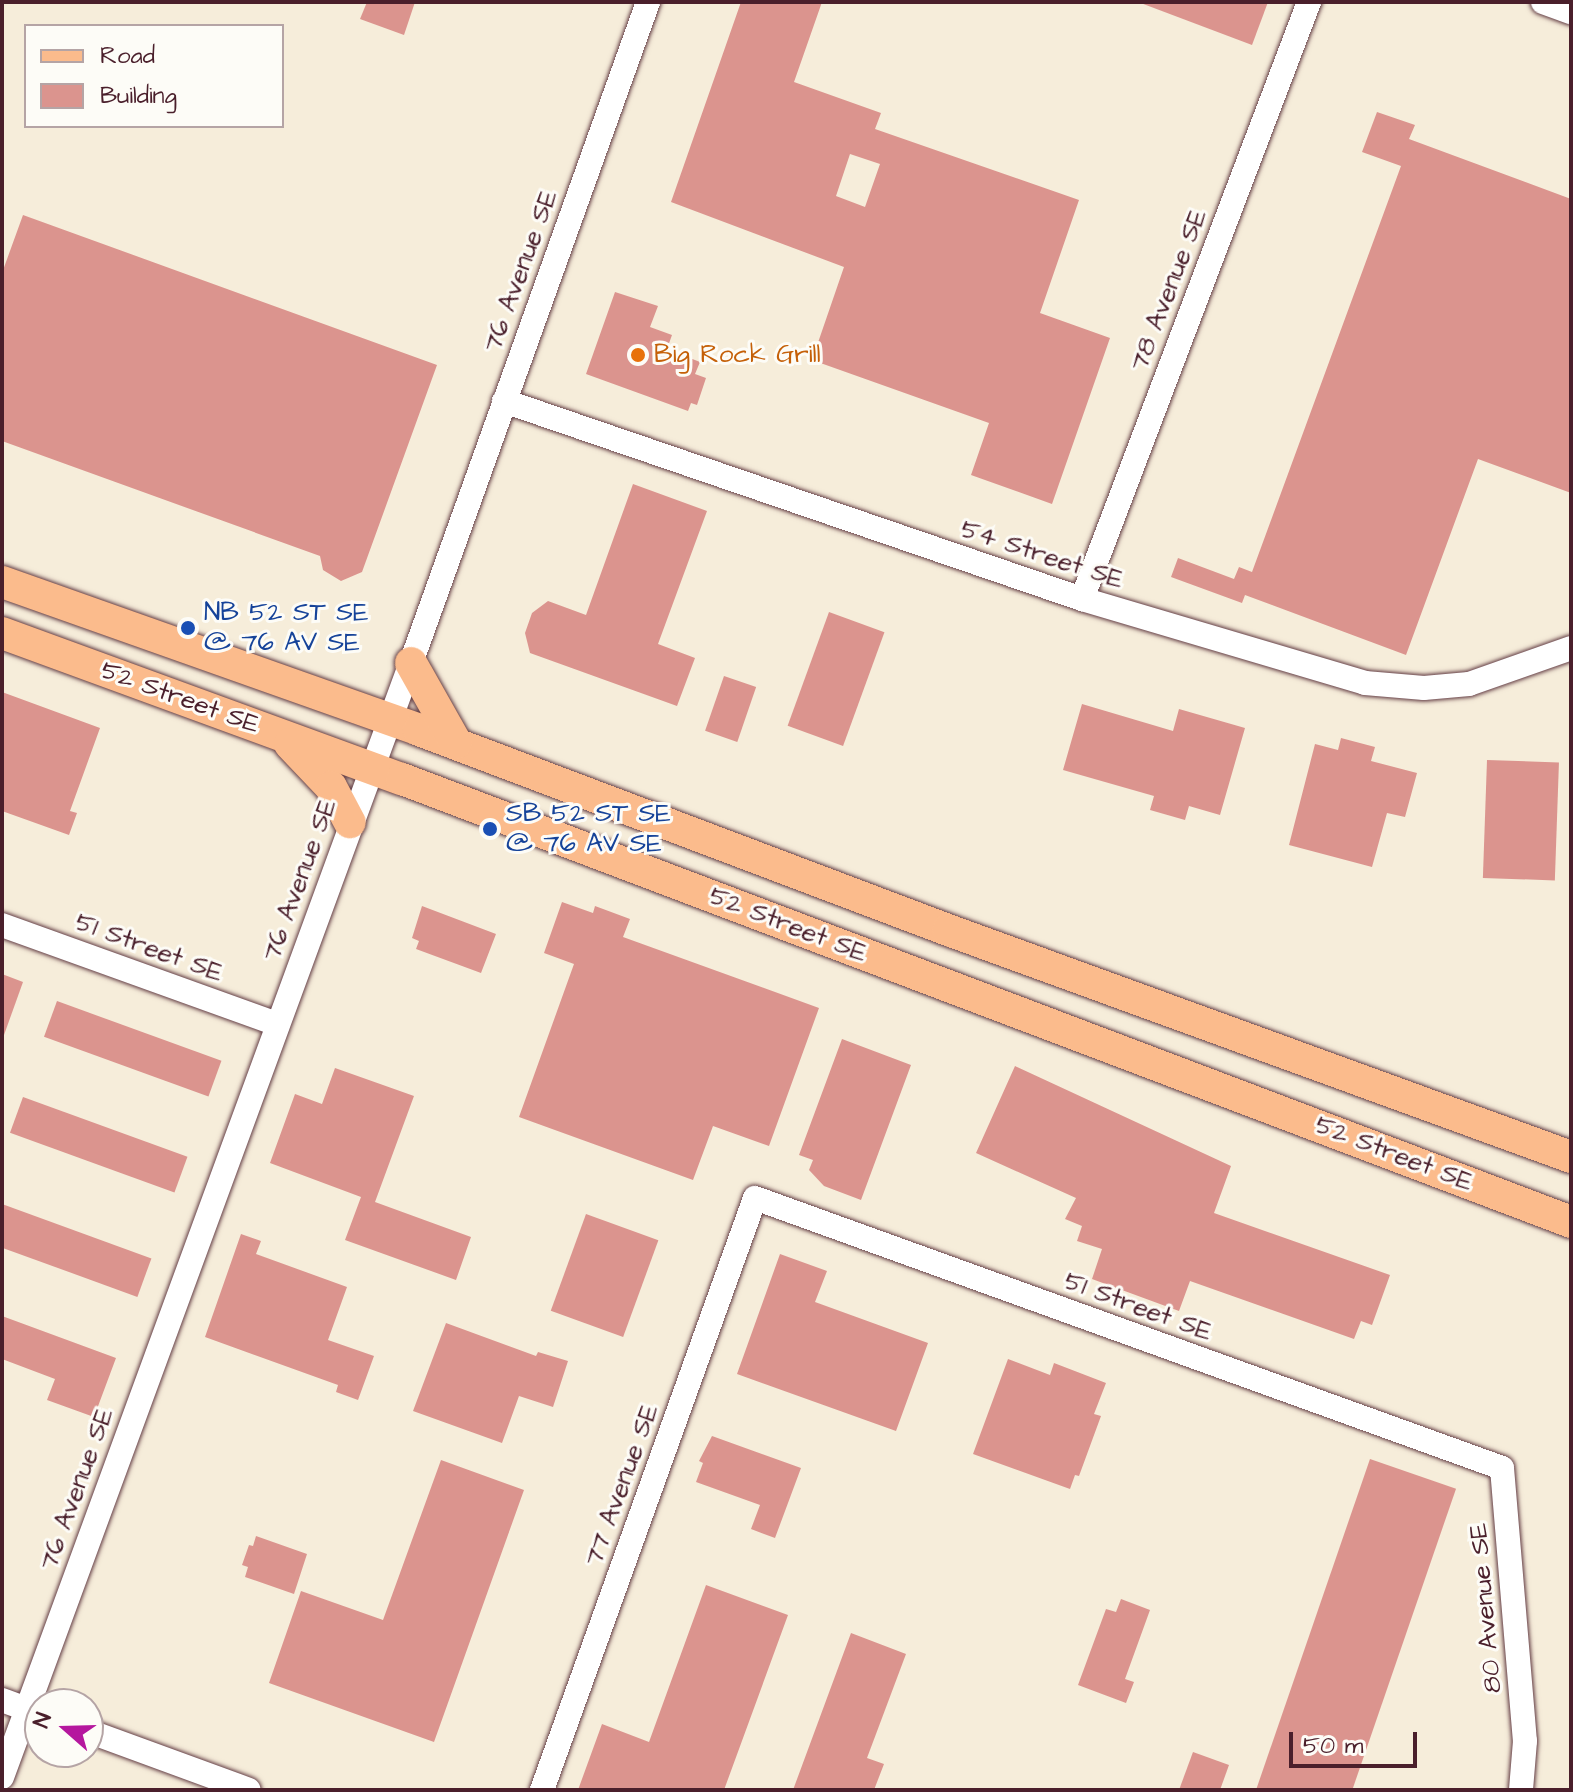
<!DOCTYPE html>
<style>
body{margin:0}
#map{position:relative;width:1573px;height:1792px;overflow:hidden;background:#f6edda;font-family:"Architects Daughter",sans-serif}
div>[style]{position:absolute}
.building>*{inset:0;background:#db948e;transform-origin:0 0}
.roads{filter:drop-shadow(0 0 2px #643e45) drop-shadow(0 0 2px #643e45)}
.minor>*{height:24px;margin:-12px;padding:0 12px;transform-origin:12px;border-radius:12px;background:#fff}
.major>*{height:32px;margin:-16px;padding:0 16px;transform-origin:16px;border-radius:16px;background:#fbbb8c}
.dots>*{width:22px;height:22px;translate:-50% -50%;box-sizing:border-box;border:4px solid #fdfcf7;border-radius:50%}
span{translate:-50% -50%;white-space:nowrap;text-align:center;line-height:1.15;-webkit-text-stroke:6px #fdfcf7;paint-order:stroke}
.street-label{font-size:26px;color:#4a1f2b}
.food-label{font-size:26px;color:#c56008}
.left{translate:0 -50%;text-align:left}
.transit-label{font-size:26px;color:#164399}
.frame{position:absolute;inset:0;border:4px solid #4a1f2b;pointer-events:none}
.legend{position:absolute;left:24px;top:24px;width:260px;height:104px;box-sizing:border-box;background:#fdfcf7;border:2px solid #b5a4a5;margin:0;padding:10px 14px;list-style:none;font-size:24px;color:#4a1f2b}
.legend li{display:flex;align-items:center;gap:16px;height:40px}
.legend b{width:40px;border:2px solid #b5a4a5}
.north{position:absolute;left:24px;top:1688px;width:80px;height:80px;box-sizing:border-box;background:#fdfcf7;border:2px solid #b5a4a5;border-radius:50%;rotate:290deg;font-size:22px;font-weight:700;line-height:32px;text-align:center;color:#4a1f2b}
.north::after{content:'';display:block;margin:auto;width:28px;height:36px;background:#b5179e;clip-path:polygon(50% 0,100% 100%,50% 72%,0 100%)}
.scale{position:absolute;left:1289px;top:1732px;width:128px;height:36px;box-sizing:border-box;border:4px solid #4a1f2b;border-top:0;padding-left:10px;font-size:24px;line-height:28px;white-space:nowrap;color:#4a1f2b;-webkit-text-stroke:6px #fdfcf7;paint-order:stroke}
</style>
<div id="map">
<div class="building">
<i style="clip-path:polygon(367px 2px,415px 2px,404px 35px,360px 19px)"></i>
<i style="clip-path:polygon(evenodd,741px 2px,822px 2px,794px 82px,881px 113px,875px 129px,1079px 200px,1040px 313px,1110px 338px,1052px 504px,971px 475px,989px 423px,812px 360px,844px 267px,671px 202px,741px 2px,850px 154px,880px 164px,865px 207px,836px 196px,850px 154px)"></i>
<i style="clip-path:polygon(1138px 2px,1268px 2px,1252px 45px)"></i>
<i style="clip-path:polygon(1377px 112px,1415px 125px,1409px 139px,1571px 199px,1571px 493px,1478px 459px,1406px 655px,1245px 595px,1242px 603px,1171px 577px,1178px 558px,1234px 579px,1239px 567px,1252px 572px,1401px 166px,1362px 152px)"></i>
<i style="clip-path:polygon(23px 215px,437px 365px,362px 572px,341px 581px,323px 570px,320px 556px,2px 441px,2px 273px)"></i>
<i style="clip-path:polygon(615px 292px,658px 306px,650px 327px,672px 335px,667px 349px,700px 362px,695px 374px,706px 378px,697px 405px,691px 403px,688px 411px,586px 374px)"></i>
<i style="clip-path:polygon(633px 484px,707px 511px,658px 644px,695px 658px,677px 706px,530px 653px,525px 633px,532px 613px,548px 601px,586px 615px)"></i>
<i style="left:829px;top:612px;width:59px;height:121px;rotate:20deg"></i>
<i style="left:724px;top:676px;width:34px;height:58px;rotate:19deg"></i>
<i style="clip-path:polygon(2px 692px,100px 728px,70px 811px,77px 813px,69px 835px,2px 811px)"></i>
<i style="clip-path:polygon(1082px 704px,1173px 731px,1179px 709px,1245px 728px,1220px 815px,1189px 806px,1185px 820px,1150px 810px,1154px 796px,1063px 770px)"></i>
<i style="clip-path:polygon(1341px 738px,1375px 747px,1371px 761px,1417px 773px,1405px 817px,1387px 813px,1372px 867px,1289px 845px,1315px 744px,1338px 750px)"></i>
<i style="left:1487px;top:760px;width:72px;height:118px;rotate:2deg"></i>
<i style="clip-path:polygon(562px 902px,593px 913px,595px 906px,630px 919px,623px 937px,819px 1008px,769px 1146px,713px 1126px,693px 1180px,519px 1117px,574px 964px,544px 953px)"></i>
<i style="clip-path:polygon(422px 906px,496px 934px,481px 973px,416px 949px,419px 941px,412px 938px)"></i>
<i style="clip-path:polygon(2px 974px,23px 982px,4px 1035px,2px 1035px)"></i>
<i style="left:57px;top:1001px;width:175px;height:38px;rotate:20deg"></i>
<i style="clip-path:polygon(842px 1039px,911px 1065px,861px 1200px,824px 1186px,809px 1170px,813px 1160px,799px 1155px)"></i>
<i style="clip-path:polygon(1015px 1066px,1231px 1166px,1214px 1213px,1390px 1275px,1372px 1325px,1361px 1321px,1354px 1339px,1190px 1281px,1179px 1311px,1092px 1279px,1102px 1249px,1077px 1241px,1082px 1226px,1065px 1219px,1076px 1198px,976px 1153px)"></i>
<i style="clip-path:polygon(335px 1068px,414px 1096px,375px 1202px,471px 1237px,456px 1280px,345px 1240px,361px 1197px,270px 1163px,295px 1094px,322px 1104px)"></i>
<i style="left:23px;top:1097px;width:175px;height:38px;rotate:20deg"></i>
<i style="left:2px;top:1204px;width:159px;height:41px;rotate:20deg"></i>
<i style="left:586px;top:1214px;width:77px;height:103px;rotate:20deg"></i>
<i style="clip-path:polygon(241px 1234px,261px 1241px,256px 1254px,347px 1287px,328px 1340px,374px 1356px,358px 1400px,336px 1392px,338px 1385px,205px 1337px)"></i>
<i style="clip-path:polygon(780px 1254px,827px 1271px,815px 1302px,928px 1343px,896px 1431px,737px 1374px)"></i>
<i style="clip-path:polygon(2px 1316px,116px 1358px,94px 1417px,47px 1400px,55px 1379px,2px 1359px)"></i>
<i style="clip-path:polygon(446px 1323px,536px 1356px,538px 1352px,568px 1361px,553px 1407px,519px 1396px,502px 1443px,413px 1411px)"></i>
<i style="clip-path:polygon(1008px 1359px,1050px 1375px,1054px 1363px,1106px 1383px,1094px 1414px,1101px 1416px,1079px 1476px,1075px 1475px,1070px 1489px,973px 1454px)"></i>
<i style="clip-path:polygon(712px 1436px,801px 1468px,775px 1538px,751px 1529px,760px 1505px,696px 1482px,703px 1463px,699px 1461px)"></i>
<i style="left:1370px;top:1459px;width:91px;height:352px;rotate:19deg"></i>
<i style="clip-path:polygon(441px 1460px,524px 1490px,434px 1742px,269px 1683px,301px 1591px,383px 1620px)"></i>
<i style="clip-path:polygon(256px 1536px,307px 1554px,294px 1594px,245px 1577px,248px 1567px,242px 1565px,249px 1545px,253px 1546px)"></i>
<i style="clip-path:polygon(706px 1585px,788px 1615px,724px 1790px,578px 1790px,602px 1724px,649px 1742px)"></i>
<i style="clip-path:polygon(1121px 1599px,1150px 1610px,1125px 1679px,1134px 1682px,1126px 1703px,1078px 1685px,1106px 1609px,1116px 1612px)"></i>
<i style="clip-path:polygon(851px 1633px,906px 1654px,867px 1758px,884px 1764px,874px 1790px,793px 1790px)"></i>
<i style="clip-path:polygon(1193px 1752px,1229px 1765px,1220px 1790px,1179px 1790px)"></i>
</div>
<div class="roads">
<div class="minor">
<i style="left:1543px;top:2px;width:30px;rotate:20deg"></i>
<i style="left:504px;top:401px;width:611px;rotate:18.91deg"></i>
<i style="left:1082px;top:599px;width:295px;rotate:16.5deg"></i>
<i style="left:1365px;top:683px;width:59px;rotate:4.8deg"></i>
<i style="left:1424px;top:688px;width:45px;rotate:-5.1deg"></i>
<i style="left:1469px;top:684px;width:108px;rotate:-19.4deg"></i>
<i style="left:1082px;top:599px;width:639px;rotate:-69.18deg"></i>
<i style="left:2px;top:925px;width:292px;rotate:19.8deg"></i>
<i style="left:2px;top:1700px;width:40px;rotate:20.2deg"></i>
<i style="left:88px;top:1731px;width:171px;rotate:20.1deg"></i>
<i style="left:2px;top:1777px;width:1187px;rotate:-69.84deg"></i>
<i style="left:411px;top:663px;width:702px;rotate:-70.27deg"></i>
<i style="left:542px;top:1790px;width:629px;rotate:-70.21deg"></i>
<i style="left:755px;top:1198px;width:794px;rotate:19.87deg"></i>
<i style="left:1502px;top:1468px;width:274px;rotate:85.2deg"></i>
<i style="left:1525px;top:1741px;width:49px;rotate:94.7deg"></i>
</div>
<div class="major">
<i style="left:2px;top:582px;width:442px;rotate:19.5deg"></i>
<i style="left:419px;top:730px;width:566px;rotate:20.71deg"></i>
<i style="left:948px;top:930px;width:663px;rotate:20.02deg"></i>
<i style="left:2px;top:633px;width:426px;rotate:20.1deg"></i>
<i style="left:402px;top:779px;width:1250px;rotate:20.75deg"></i>
<i style="left:411px;top:663px;width:92px;rotate:60.6deg"></i>
<i style="left:290px;top:744px;width:59px;rotate:46.4deg"></i>
<i style="left:331px;top:787px;width:40px;rotate:62deg"></i>
</div>
</div>
<div class="dots">
<i style="left:638px;top:355px;background:#e8710a"></i>
<i style="left:188px;top:628px;background:#1a4fb4"></i>
<i style="left:490px;top:829px;background:#1a4fb4"></i>
</div>
<div class="street-label">
<span style="left:521px;top:271px;rotate:-70deg">76 Avenue SE</span>
<span style="left:1169px;top:290px;rotate:-69deg">78 Avenue SE</span>
<span style="left:1042px;top:555px;rotate:18deg">54 Street SE</span>
<span style="left:180px;top:698px;rotate:20deg">52 Street SE</span>
<span style="left:300px;top:880px;rotate:-70deg">76 Avenue SE</span>
<span style="left:788px;top:925px;rotate:21deg">52 Street SE</span>
<span style="left:149px;top:948px;rotate:20deg">51 Street SE</span>
<span style="left:1394px;top:1154px;rotate:21deg">52 Street SE</span>
<span style="left:1138px;top:1307px;rotate:20deg">51 Street SE</span>
<span style="left:622px;top:1485px;rotate:-70deg">77 Avenue SE</span>
<span style="left:77px;top:1489px;rotate:-70deg">76 Avenue SE</span>
<span style="left:1486px;top:1608px;rotate:-95deg">80 Avenue SE</span>
</div>
<div class="food-label">
<span class="left" style="left:654px;top:355px">Big Rock Grill</span>
</div>
<div class="transit-label">
<span class="left" style="left:204px;top:628px">NB 52 ST SE<br>@ 76 AV SE</span>
<span class="left" style="left:506px;top:829px">SB 52 ST SE<br>@ 76 AV SE</span>
</div>
<div class="frame"></div>
<ul class="legend">
<li><b style="height:10px;background:#fbbb8c"></b>Road</li>
<li><b style="height:22px;background:#db948e"></b>Building</li>
</ul>
<div class="north">N</div>
<div class="scale">50 m</div>
</div>
